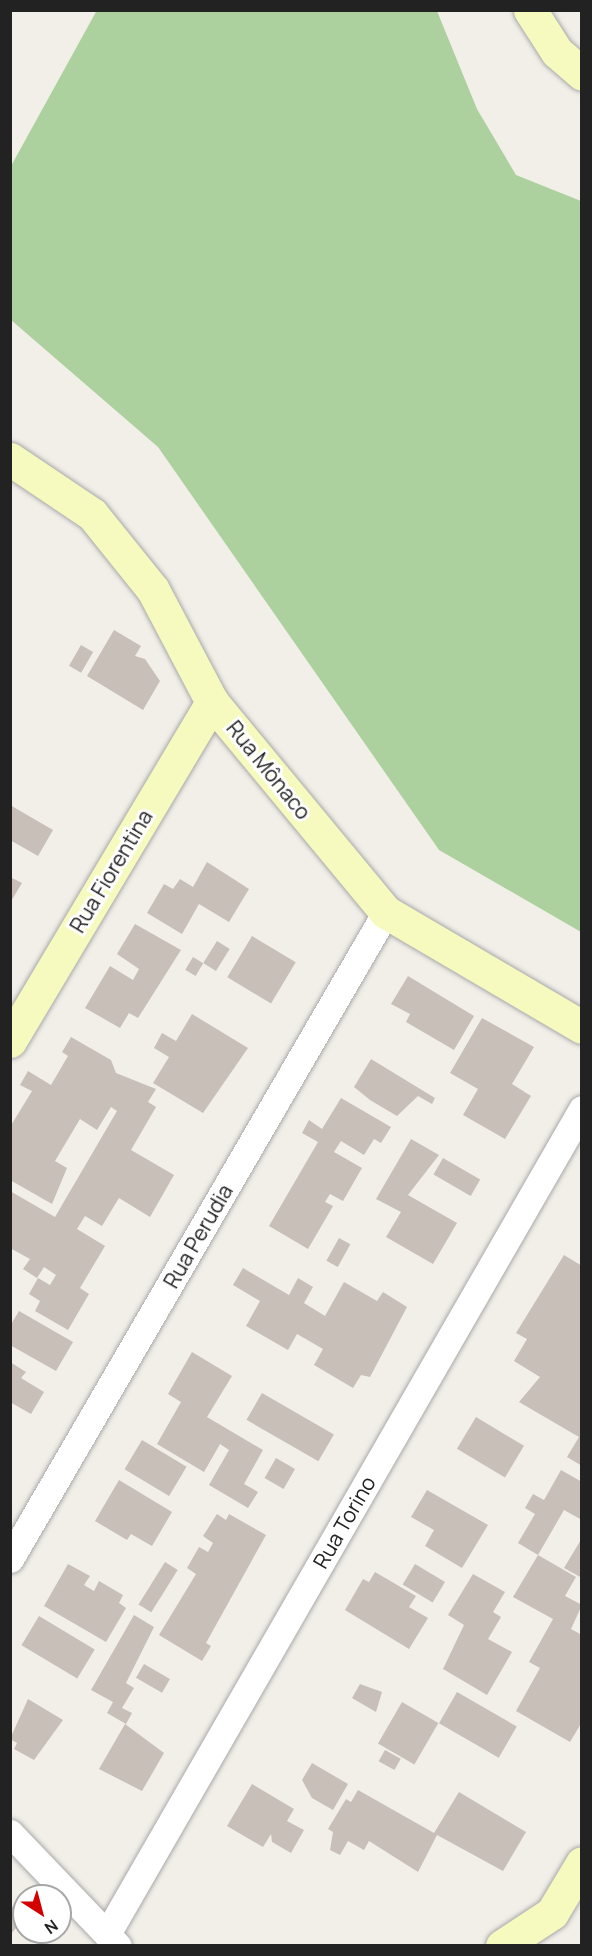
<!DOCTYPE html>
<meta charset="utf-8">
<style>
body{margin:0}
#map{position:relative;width:592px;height:1956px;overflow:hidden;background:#f2efe9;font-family:Manrope,sans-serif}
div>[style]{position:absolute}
.forest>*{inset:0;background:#add19e}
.building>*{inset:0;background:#c7bfb8;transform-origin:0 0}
.roads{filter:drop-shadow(0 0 2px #a9a9a9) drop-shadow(0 0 2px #a9a9a9)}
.street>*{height:27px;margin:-13.5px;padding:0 13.5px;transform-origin:13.5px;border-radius:13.5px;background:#fff}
.secondary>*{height:33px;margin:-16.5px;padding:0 16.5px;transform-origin:16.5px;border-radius:16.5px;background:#f7fabf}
span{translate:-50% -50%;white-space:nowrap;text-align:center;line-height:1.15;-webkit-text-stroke:6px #fff;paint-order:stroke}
.street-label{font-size:21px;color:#222}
.frame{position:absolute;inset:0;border:12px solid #222;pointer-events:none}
.north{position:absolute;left:12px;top:1884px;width:60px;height:60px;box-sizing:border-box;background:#fff;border:2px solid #a7a7a7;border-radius:50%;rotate:144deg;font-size:16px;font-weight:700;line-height:24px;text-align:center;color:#222}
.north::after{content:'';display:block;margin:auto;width:21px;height:27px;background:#d40000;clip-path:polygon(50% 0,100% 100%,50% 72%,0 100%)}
</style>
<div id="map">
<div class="forest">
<i style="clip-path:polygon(97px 10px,437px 11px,477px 109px,516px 175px,581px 201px,581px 932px,439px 850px,158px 447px,11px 320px,11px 166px)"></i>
</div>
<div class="building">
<i style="clip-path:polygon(114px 630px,141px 646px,135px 656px,145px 659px,160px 681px,143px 710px,87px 676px)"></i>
<i style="left:81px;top:645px;width:14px;height:24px;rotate:30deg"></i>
<i style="clip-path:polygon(10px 805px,53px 830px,38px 856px,10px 840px)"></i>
<i style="clip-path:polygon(207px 862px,249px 889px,229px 922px,199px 904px,182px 934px,147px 913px,164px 884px,173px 889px,180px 879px,193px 887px)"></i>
<i style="clip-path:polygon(10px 877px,22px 883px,10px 903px)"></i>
<i style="clip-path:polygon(135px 924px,181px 950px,138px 1018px,129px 1013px,120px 1028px,85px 1008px,110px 966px,133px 980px,139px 969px,117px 954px)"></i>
<i style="left:252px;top:936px;width:51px;height:48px;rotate:31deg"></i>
<i style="left:217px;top:941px;width:15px;height:26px;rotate:32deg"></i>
<i style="left:193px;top:957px;width:12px;height:15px;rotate:31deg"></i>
<i style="clip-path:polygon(408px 976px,474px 1016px,454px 1050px,406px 1022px,410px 1014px,391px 1004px)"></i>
<i style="clip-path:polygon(192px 1014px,248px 1048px,203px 1113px,153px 1083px,169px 1057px,154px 1048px,162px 1033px,176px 1041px)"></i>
<i style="clip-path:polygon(482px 1018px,534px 1047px,512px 1084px,531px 1096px,505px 1139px,463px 1115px,478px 1089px,450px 1073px)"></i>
<i style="clip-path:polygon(71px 1037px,111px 1060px,116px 1073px,156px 1089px,148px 1102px,156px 1107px,131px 1150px,174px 1175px,150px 1217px,119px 1198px,102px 1226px,85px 1216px,77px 1229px,105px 1246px,80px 1288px,89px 1294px,68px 1330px,35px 1311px,40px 1301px,29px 1294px,38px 1278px,50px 1285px,56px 1275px,44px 1267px,37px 1278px,23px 1269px,30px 1259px,10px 1248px,10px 1191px,55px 1217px,117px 1111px,111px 1107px,97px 1130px,80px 1119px,55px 1161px,67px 1168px,52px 1204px,10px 1180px,10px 1127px,32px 1091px,20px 1085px,28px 1071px,51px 1085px,68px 1056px,62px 1052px)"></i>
<i style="clip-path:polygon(371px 1059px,435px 1098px,432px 1104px,418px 1096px,397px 1116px,370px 1100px,354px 1087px)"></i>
<i style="clip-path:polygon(341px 1098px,391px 1127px,381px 1143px,374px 1139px,364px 1155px,341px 1141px,334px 1152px,362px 1168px,343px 1201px,330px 1194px,325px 1202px,333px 1206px,308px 1249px,269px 1226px,318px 1142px,302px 1133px,309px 1120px,322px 1129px)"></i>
<i style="clip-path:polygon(411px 1139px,439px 1155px,408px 1195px,457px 1223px,433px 1264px,386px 1237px,401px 1212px,376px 1199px)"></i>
<i style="left:443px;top:1158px;width:43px;height:19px;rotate:30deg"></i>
<i style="left:339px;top:1238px;width:13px;height:26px;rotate:29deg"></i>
<i style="clip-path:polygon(564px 1255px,582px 1266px,582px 1466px,567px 1457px,579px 1437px,519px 1402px,540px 1377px,514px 1361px,527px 1339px,516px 1333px)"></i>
<i style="clip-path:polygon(243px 1268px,289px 1295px,298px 1278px,313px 1287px,304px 1303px,325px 1316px,344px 1282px,377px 1301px,383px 1292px,407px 1307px,370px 1377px,361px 1375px,353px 1388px,314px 1365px,323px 1349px,297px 1334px,288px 1350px,246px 1326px,260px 1301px,233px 1285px)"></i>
<i style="clip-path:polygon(19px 1311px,73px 1342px,56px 1371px,10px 1345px,10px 1326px)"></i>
<i style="clip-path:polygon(192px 1352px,232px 1376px,207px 1417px,263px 1450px,244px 1484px,258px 1492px,248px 1508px,209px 1485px,229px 1450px,220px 1444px,204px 1472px,157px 1444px,181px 1402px,168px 1394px)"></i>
<i style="clip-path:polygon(10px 1362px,26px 1372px,21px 1378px,44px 1392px,31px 1414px,10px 1402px)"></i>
<i style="left:262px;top:1393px;width:83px;height:31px;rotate:30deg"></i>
<i style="left:476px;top:1417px;width:56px;height:37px;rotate:31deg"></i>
<i style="left:142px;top:1440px;width:52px;height:34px;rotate:31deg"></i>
<i style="left:276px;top:1458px;width:22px;height:23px;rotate:30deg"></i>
<i style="clip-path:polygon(561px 1470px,582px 1482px,582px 1520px,564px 1510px,538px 1555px,518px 1543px,535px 1514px,525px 1508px,533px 1494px,544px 1500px)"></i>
<i style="clip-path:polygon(119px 1480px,172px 1512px,152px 1546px,131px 1534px,127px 1540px,95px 1521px)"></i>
<i style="clip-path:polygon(427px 1490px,488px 1525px,462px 1568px,425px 1546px,434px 1530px,411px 1517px)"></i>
<i style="clip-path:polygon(217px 1514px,226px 1520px,229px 1514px,266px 1535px,206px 1643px,211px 1646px,202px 1661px,159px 1635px,196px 1574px,187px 1568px,199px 1547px,208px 1552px,213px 1543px,203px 1536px)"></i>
<i style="clip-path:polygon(582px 1538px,582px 1578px,564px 1568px)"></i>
<i style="clip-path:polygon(538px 1555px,576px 1577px,565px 1596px,582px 1605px,571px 1629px,582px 1635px,582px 1722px,570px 1742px,516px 1711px,540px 1668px,529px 1662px,553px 1619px,513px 1597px)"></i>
<i style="left:165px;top:1562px;width:15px;height:50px;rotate:32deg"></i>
<i style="clip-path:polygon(68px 1564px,90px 1576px,84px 1585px,94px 1591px,99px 1581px,123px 1595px,119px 1603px,126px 1608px,106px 1642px,44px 1606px)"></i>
<i style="left:415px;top:1564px;width:35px;height:24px;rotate:31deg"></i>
<i style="clip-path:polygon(375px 1572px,416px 1596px,409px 1607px,428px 1618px,409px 1649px,345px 1610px,363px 1579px,369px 1582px)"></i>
<i style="clip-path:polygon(473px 1574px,505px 1592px,493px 1612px,501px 1617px,488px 1639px,512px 1652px,487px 1695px,443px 1669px,464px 1625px,448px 1615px)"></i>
<i style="clip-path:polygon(134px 1615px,154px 1627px,126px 1683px,134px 1688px,122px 1708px,132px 1713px,126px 1724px,107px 1713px,113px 1702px,91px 1690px)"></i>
<i style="left:39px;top:1616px;width:65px;height:34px;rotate:31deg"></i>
<i style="left:144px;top:1664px;width:30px;height:16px;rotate:30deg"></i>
<i style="clip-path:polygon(360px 1684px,382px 1692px,376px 1712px,352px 1698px)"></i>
<i style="left:457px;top:1692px;width:69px;height:36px;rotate:30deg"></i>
<i style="clip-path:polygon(28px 1699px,63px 1720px,34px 1760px,14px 1749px,17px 1743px,10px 1739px)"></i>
<i style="left:402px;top:1702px;width:42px;height:48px;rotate:30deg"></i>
<i style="clip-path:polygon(125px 1724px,164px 1753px,142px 1791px,99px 1769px)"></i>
<i style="left:385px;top:1750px;width:18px;height:13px;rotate:29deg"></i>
<i style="clip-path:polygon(312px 1763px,348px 1784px,333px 1810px,312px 1798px,302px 1780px)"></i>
<i style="clip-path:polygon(252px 1784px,294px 1809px,287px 1821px,304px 1830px,291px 1853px,272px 1842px,271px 1834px,263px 1847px,227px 1826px)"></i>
<i style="clip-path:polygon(358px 1790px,434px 1833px,459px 1792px,526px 1832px,503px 1871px,437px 1835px,418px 1872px,369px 1841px,364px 1850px,348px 1841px,340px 1855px,330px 1850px,333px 1832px,328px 1829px,346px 1799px,351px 1802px)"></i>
<i style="clip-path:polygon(10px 1904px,24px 1919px,10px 1935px)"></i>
</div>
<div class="roads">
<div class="street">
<i style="left:10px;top:1559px;width:748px;rotate:-59.84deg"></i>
<i style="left:10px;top:1833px;width:156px;rotate:46.3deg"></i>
<i style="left:107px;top:1934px;width:952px;rotate:-60.07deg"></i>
</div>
<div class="secondary">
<i style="left:530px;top:10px;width:50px;rotate:57.3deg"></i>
<i style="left:557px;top:52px;width:33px;rotate:41deg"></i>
<i style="left:10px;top:459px;width:99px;rotate:33.9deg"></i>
<i style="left:92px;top:514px;width:97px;rotate:51.2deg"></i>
<i style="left:153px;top:590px;width:127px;rotate:62.2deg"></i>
<i style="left:212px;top:702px;width:273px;rotate:50.4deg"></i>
<i style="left:386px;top:912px;width:227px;rotate:30.4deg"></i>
<i style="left:10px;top:1041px;width:395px;rotate:-59.2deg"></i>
<i style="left:502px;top:1946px;width:60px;rotate:-33.4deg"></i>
<i style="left:552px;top:1913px;width:58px;rotate:-59deg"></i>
</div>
</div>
<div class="street-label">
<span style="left:269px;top:770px;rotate:51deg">Rua Mônaco</span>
<span style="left:111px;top:871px;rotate:-59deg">Rua Fiorentina</span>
<span style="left:198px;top:1236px;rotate:-60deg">Rua Perudia</span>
<span style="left:344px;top:1522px;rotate:-60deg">Rua Torino</span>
</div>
<div class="frame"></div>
<div class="north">N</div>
</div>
